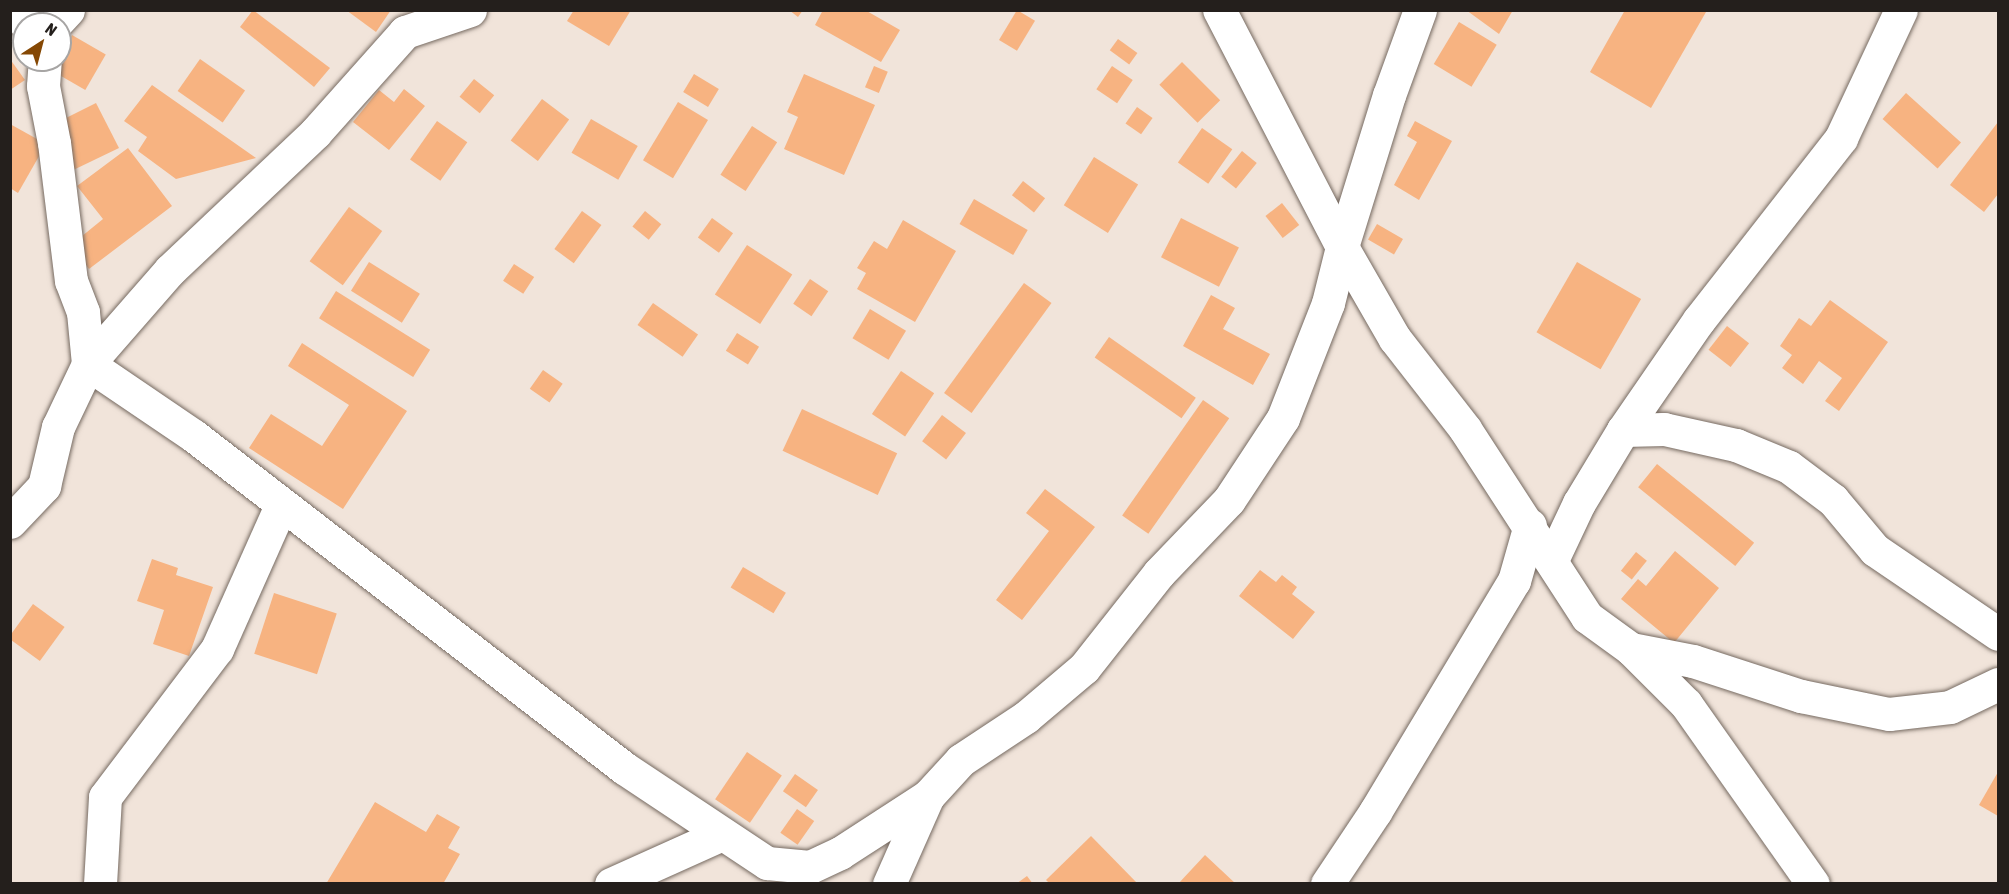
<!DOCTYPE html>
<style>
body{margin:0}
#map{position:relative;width:2009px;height:894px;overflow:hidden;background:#f1e4da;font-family:"Asap Condensed",sans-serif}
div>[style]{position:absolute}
.building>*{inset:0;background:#f7b381;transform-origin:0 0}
.roads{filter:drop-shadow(0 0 2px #766a61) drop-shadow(0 0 2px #766a61)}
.street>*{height:33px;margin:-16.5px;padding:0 16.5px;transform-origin:16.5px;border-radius:16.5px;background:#fff}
span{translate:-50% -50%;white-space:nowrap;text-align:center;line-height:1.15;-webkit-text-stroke:5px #fff;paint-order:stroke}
.frame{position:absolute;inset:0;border:12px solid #241f1c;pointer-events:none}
.north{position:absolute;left:12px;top:12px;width:60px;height:60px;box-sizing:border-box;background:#fff;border:2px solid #a7a5a4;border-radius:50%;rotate:36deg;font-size:16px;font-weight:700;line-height:24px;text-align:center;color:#241f1c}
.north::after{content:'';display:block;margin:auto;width:21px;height:27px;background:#854804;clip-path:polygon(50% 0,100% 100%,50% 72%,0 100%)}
</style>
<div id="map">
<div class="building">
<i style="clip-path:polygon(253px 10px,330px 68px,314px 87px,240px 27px)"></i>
<i style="clip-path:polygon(346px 10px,391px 10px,376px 32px)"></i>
<i style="clip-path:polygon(574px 10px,631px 10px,609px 46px,567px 21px)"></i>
<i style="clip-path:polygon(789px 10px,803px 10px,798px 17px)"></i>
<i style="clip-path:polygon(823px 10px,865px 10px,900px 30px,881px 62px,815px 25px)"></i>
<i style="left:1017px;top:10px;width:21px;height:35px;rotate:31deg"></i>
<i style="clip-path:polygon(1466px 10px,1513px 10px,1499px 34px)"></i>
<i style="clip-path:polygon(1625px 10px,1706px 12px,1651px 108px,1590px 72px)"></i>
<i style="left:1459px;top:22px;width:44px;height:49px;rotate:31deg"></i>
<i style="left:72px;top:35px;width:39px;height:41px;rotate:30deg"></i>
<i style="left:1118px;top:39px;width:24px;height:14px;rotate:36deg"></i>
<i style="clip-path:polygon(10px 59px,25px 80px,10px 90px)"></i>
<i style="left:200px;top:59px;width:55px;height:39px;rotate:35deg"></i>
<i style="left:1182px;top:62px;width:54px;height:32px;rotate:45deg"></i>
<i style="left:874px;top:66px;width:15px;height:23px;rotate:23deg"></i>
<i style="left:1112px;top:66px;width:25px;height:28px;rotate:34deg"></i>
<i style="left:694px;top:74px;width:29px;height:21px;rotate:31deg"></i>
<i style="clip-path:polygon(804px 74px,875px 105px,844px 175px,784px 149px,798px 117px,787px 112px)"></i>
<i style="left:474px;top:79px;width:26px;height:23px;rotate:39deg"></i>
<i style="clip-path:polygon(152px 85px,256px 158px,176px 179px,138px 151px,147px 137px,124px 121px)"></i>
<i style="clip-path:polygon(404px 89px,425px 106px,389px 150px,353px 122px,379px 90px,394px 102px)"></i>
<i style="left:1906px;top:93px;width:74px;height:35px;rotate:42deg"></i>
<i style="left:542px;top:99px;width:34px;height:52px;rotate:37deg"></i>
<i style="left:678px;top:102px;width:35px;height:68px;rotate:31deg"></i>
<i style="clip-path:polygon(96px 103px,119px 148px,65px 174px,54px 124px)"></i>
<i style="left:1137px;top:107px;width:19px;height:20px;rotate:35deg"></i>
<i style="left:591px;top:119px;width:54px;height:39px;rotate:30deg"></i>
<i style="left:437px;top:121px;width:37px;height:47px;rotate:35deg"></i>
<i style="clip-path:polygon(1415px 121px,1452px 141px,1419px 200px,1394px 185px,1417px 142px,1407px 136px)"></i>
<i style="clip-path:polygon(1998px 122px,1998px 194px,1984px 212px,1950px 185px)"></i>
<i style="clip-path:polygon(10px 124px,46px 144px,18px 193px,10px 188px)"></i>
<i style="left:752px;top:126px;width:30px;height:58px;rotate:33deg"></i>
<i style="left:1202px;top:128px;width:37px;height:42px;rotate:35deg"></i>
<i style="clip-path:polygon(128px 148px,172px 206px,89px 269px,71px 245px,103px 219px,77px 186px)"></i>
<i style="left:1242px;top:151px;width:19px;height:33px;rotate:39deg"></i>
<i style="left:1094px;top:157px;width:52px;height:57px;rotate:32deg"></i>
<i style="left:1023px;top:181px;width:28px;height:18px;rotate:38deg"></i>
<i style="left:974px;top:199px;width:62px;height:29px;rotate:30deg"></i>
<i style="left:1282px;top:203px;width:28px;height:21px;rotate:52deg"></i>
<i style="left:349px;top:207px;width:41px;height:67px;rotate:36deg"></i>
<i style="left:582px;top:211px;width:24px;height:47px;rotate:36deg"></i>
<i style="left:645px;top:211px;width:21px;height:20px;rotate:39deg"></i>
<i style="left:712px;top:218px;width:26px;height:24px;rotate:36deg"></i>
<i style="left:1181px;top:218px;width:65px;height:44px;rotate:27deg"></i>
<i style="clip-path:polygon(903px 220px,956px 251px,915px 322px,857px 289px,866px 273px,857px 268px,874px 241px,887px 249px)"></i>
<i style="left:1377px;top:224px;width:30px;height:18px;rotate:30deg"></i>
<i style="left:747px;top:245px;width:54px;height:59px;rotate:33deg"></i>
<i style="left:369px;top:262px;width:60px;height:34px;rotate:32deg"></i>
<i style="left:1577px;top:262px;width:74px;height:81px;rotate:30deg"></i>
<i style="left:514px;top:264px;width:24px;height:20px;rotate:33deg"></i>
<i style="left:810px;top:279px;width:22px;height:30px;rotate:34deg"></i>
<i style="left:1024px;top:283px;width:34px;height:136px;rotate:36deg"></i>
<i style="left:336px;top:291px;width:111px;height:32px;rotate:32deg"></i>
<i style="clip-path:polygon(1211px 295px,1235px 308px,1223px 329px,1270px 354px,1253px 385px,1183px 346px)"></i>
<i style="clip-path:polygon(1830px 300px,1888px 342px,1839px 411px,1825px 401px,1842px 378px,1819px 361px,1803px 384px,1782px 368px,1792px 355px,1780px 346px,1799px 318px,1811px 326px)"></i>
<i style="left:653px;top:303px;width:55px;height:27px;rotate:35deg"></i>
<i style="left:870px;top:309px;width:42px;height:34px;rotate:31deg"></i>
<i style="left:1727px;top:326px;width:28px;height:30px;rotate:38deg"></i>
<i style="left:737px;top:333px;width:26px;height:21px;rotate:32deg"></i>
<i style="left:1109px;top:337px;width:106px;height:25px;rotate:35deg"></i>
<i style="clip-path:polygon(302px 343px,407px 411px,343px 509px,249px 448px,271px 414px,322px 446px,349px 405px,288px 366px)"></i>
<i style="left:543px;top:370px;width:24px;height:23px;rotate:35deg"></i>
<i style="left:901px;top:371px;width:40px;height:52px;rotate:34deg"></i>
<i style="left:1203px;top:400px;width:32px;height:141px;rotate:35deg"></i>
<i style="left:802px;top:409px;width:105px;height:46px;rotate:25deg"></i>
<i style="left:942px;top:415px;width:30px;height:33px;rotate:37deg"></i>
<i style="left:1657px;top:464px;width:125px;height:30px;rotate:39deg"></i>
<i style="clip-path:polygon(1045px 489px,1095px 527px,1022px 620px,996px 600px,1049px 531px,1026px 513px)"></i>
<i style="clip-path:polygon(1675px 551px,1719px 588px,1674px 643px,1621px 599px,1638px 579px,1646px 586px)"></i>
<i style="left:1636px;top:552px;width:14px;height:24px;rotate:39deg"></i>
<i style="clip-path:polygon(152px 559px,178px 568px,176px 575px,213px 587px,189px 656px,153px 644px,164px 610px,137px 601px)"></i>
<i style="left:743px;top:567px;width:50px;height:24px;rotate:31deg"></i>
<i style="clip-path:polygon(1260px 570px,1276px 582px,1282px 575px,1297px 587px,1292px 594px,1315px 612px,1293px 639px,1239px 596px)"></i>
<i style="left:274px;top:593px;width:66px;height:64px;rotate:18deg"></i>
<i style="left:33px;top:604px;width:39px;height:42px;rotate:36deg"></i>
<i style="left:747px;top:752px;width:42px;height:57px;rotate:34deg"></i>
<i style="clip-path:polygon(1998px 772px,1998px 816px,1979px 805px)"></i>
<i style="left:795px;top:774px;width:28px;height:21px;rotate:35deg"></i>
<i style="clip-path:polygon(375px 802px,426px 832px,437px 814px,460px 827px,448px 848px,460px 854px,443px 884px,326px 884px)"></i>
<i style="left:797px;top:809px;width:21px;height:29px;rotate:35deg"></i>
<i style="clip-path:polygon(1091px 836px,1138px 884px,1050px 884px,1046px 880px)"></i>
<i style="clip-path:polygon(1205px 855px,1236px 884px,1178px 884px)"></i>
<i style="clip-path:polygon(1027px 876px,1033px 884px,1016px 884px)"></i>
</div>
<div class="roads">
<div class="street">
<i style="left:17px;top:10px;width:17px;rotate:57deg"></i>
<i style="left:470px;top:10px;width:69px;rotate:161.3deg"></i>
<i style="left:405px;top:32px;width:135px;rotate:131.7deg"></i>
<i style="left:315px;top:133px;width:199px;rotate:136.6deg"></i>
<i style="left:170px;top:270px;width:125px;rotate:131.1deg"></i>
<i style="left:88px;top:364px;width:128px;rotate:34.2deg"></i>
<i style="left:194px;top:436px;width:543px;rotate:37.67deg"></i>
<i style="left:624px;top:768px;width:172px;rotate:33.6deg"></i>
<i style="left:767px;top:863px;width:43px;rotate:5.3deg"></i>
<i style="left:810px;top:867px;width:33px;rotate:-25deg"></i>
<i style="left:840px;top:853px;width:105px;rotate:-32.9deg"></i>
<i style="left:928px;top:796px;width:49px;rotate:-47.5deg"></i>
<i style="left:961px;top:760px;width:78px;rotate:-33.5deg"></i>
<i style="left:1026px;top:717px;width:76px;rotate:-40.2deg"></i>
<i style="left:1084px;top:668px;width:121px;rotate:-51.7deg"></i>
<i style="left:1159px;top:573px;width:101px;rotate:-46.2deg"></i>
<i style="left:1229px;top:500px;width:98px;rotate:-56.6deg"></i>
<i style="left:1283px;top:418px;width:123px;rotate:-68.6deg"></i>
<i style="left:1328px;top:303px;width:58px;rotate:-76deg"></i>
<i style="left:1342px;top:247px;width:267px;rotate:-117.4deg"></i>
<i style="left:1420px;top:10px;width:90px;rotate:110deg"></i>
<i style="left:1389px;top:95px;width:159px;rotate:107.2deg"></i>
<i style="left:1342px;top:247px;width:106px;rotate:60.1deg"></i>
<i style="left:1395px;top:339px;width:114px;rotate:52.1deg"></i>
<i style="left:1465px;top:429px;width:224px;rotate:57deg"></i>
<i style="left:1587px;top:617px;width:54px;rotate:36deg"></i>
<i style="left:1631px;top:649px;width:78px;rotate:45deg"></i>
<i style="left:1686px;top:704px;width:220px;rotate:54.8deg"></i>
<i style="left:55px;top:24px;width:19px;rotate:-47deg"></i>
<i style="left:1623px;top:430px;width:134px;rotate:-55.4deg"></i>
<i style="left:1699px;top:320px;width:231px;rotate:-52deg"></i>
<i style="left:1841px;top:138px;width:141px;rotate:-64.9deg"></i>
<i style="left:10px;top:522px;width:50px;rotate:-46.6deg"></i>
<i style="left:44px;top:486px;width:61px;rotate:-76.7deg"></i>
<i style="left:58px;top:427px;width:70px;rotate:-64.5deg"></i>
<i style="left:88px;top:364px;width:52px;rotate:-95.5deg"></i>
<i style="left:83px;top:312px;width:33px;rotate:-111deg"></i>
<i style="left:71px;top:281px;width:139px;rotate:-97deg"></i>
<i style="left:54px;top:143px;width:58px;rotate:-100.9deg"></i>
<i style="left:43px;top:86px;width:26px;rotate:-86deg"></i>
<i style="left:1552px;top:560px;width:63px;rotate:-64.7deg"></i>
<i style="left:1579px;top:503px;width:85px;rotate:-58.9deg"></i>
<i style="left:1623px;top:430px;width:41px;rotate:-1.4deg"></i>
<i style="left:1664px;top:429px;width:74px;rotate:12.5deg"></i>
<i style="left:1736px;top:445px;width:57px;rotate:22.5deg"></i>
<i style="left:1789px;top:467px;width:55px;rotate:36.9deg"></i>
<i style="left:1833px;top:500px;width:65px;rotate:50deg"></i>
<i style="left:1875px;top:550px;width:149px;rotate:34.3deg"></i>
<i style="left:1631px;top:649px;width:63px;rotate:11deg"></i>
<i style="left:1693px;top:661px;width:114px;rotate:18deg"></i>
<i style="left:1801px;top:696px;width:90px;rotate:11.6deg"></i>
<i style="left:1889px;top:714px;width:61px;rotate:-6.5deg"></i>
<i style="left:1950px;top:707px;width:53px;rotate:-25.6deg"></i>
<i style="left:100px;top:884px;width:87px;rotate:-86.7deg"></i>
<i style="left:105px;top:797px;width:186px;rotate:-52.9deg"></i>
<i style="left:217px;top:649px;width:158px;rotate:-66deg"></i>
<i style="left:611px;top:884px;width:122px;rotate:-24.2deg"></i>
<i style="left:889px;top:884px;width:96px;rotate:-66.1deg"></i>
<i style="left:1327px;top:884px;width:87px;rotate:-56.3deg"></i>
<i style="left:1375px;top:812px;width:270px;rotate:-59deg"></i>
<i style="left:1514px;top:581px;width:58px;rotate:-74.1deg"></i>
</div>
</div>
<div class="frame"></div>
<div class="north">N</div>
</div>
